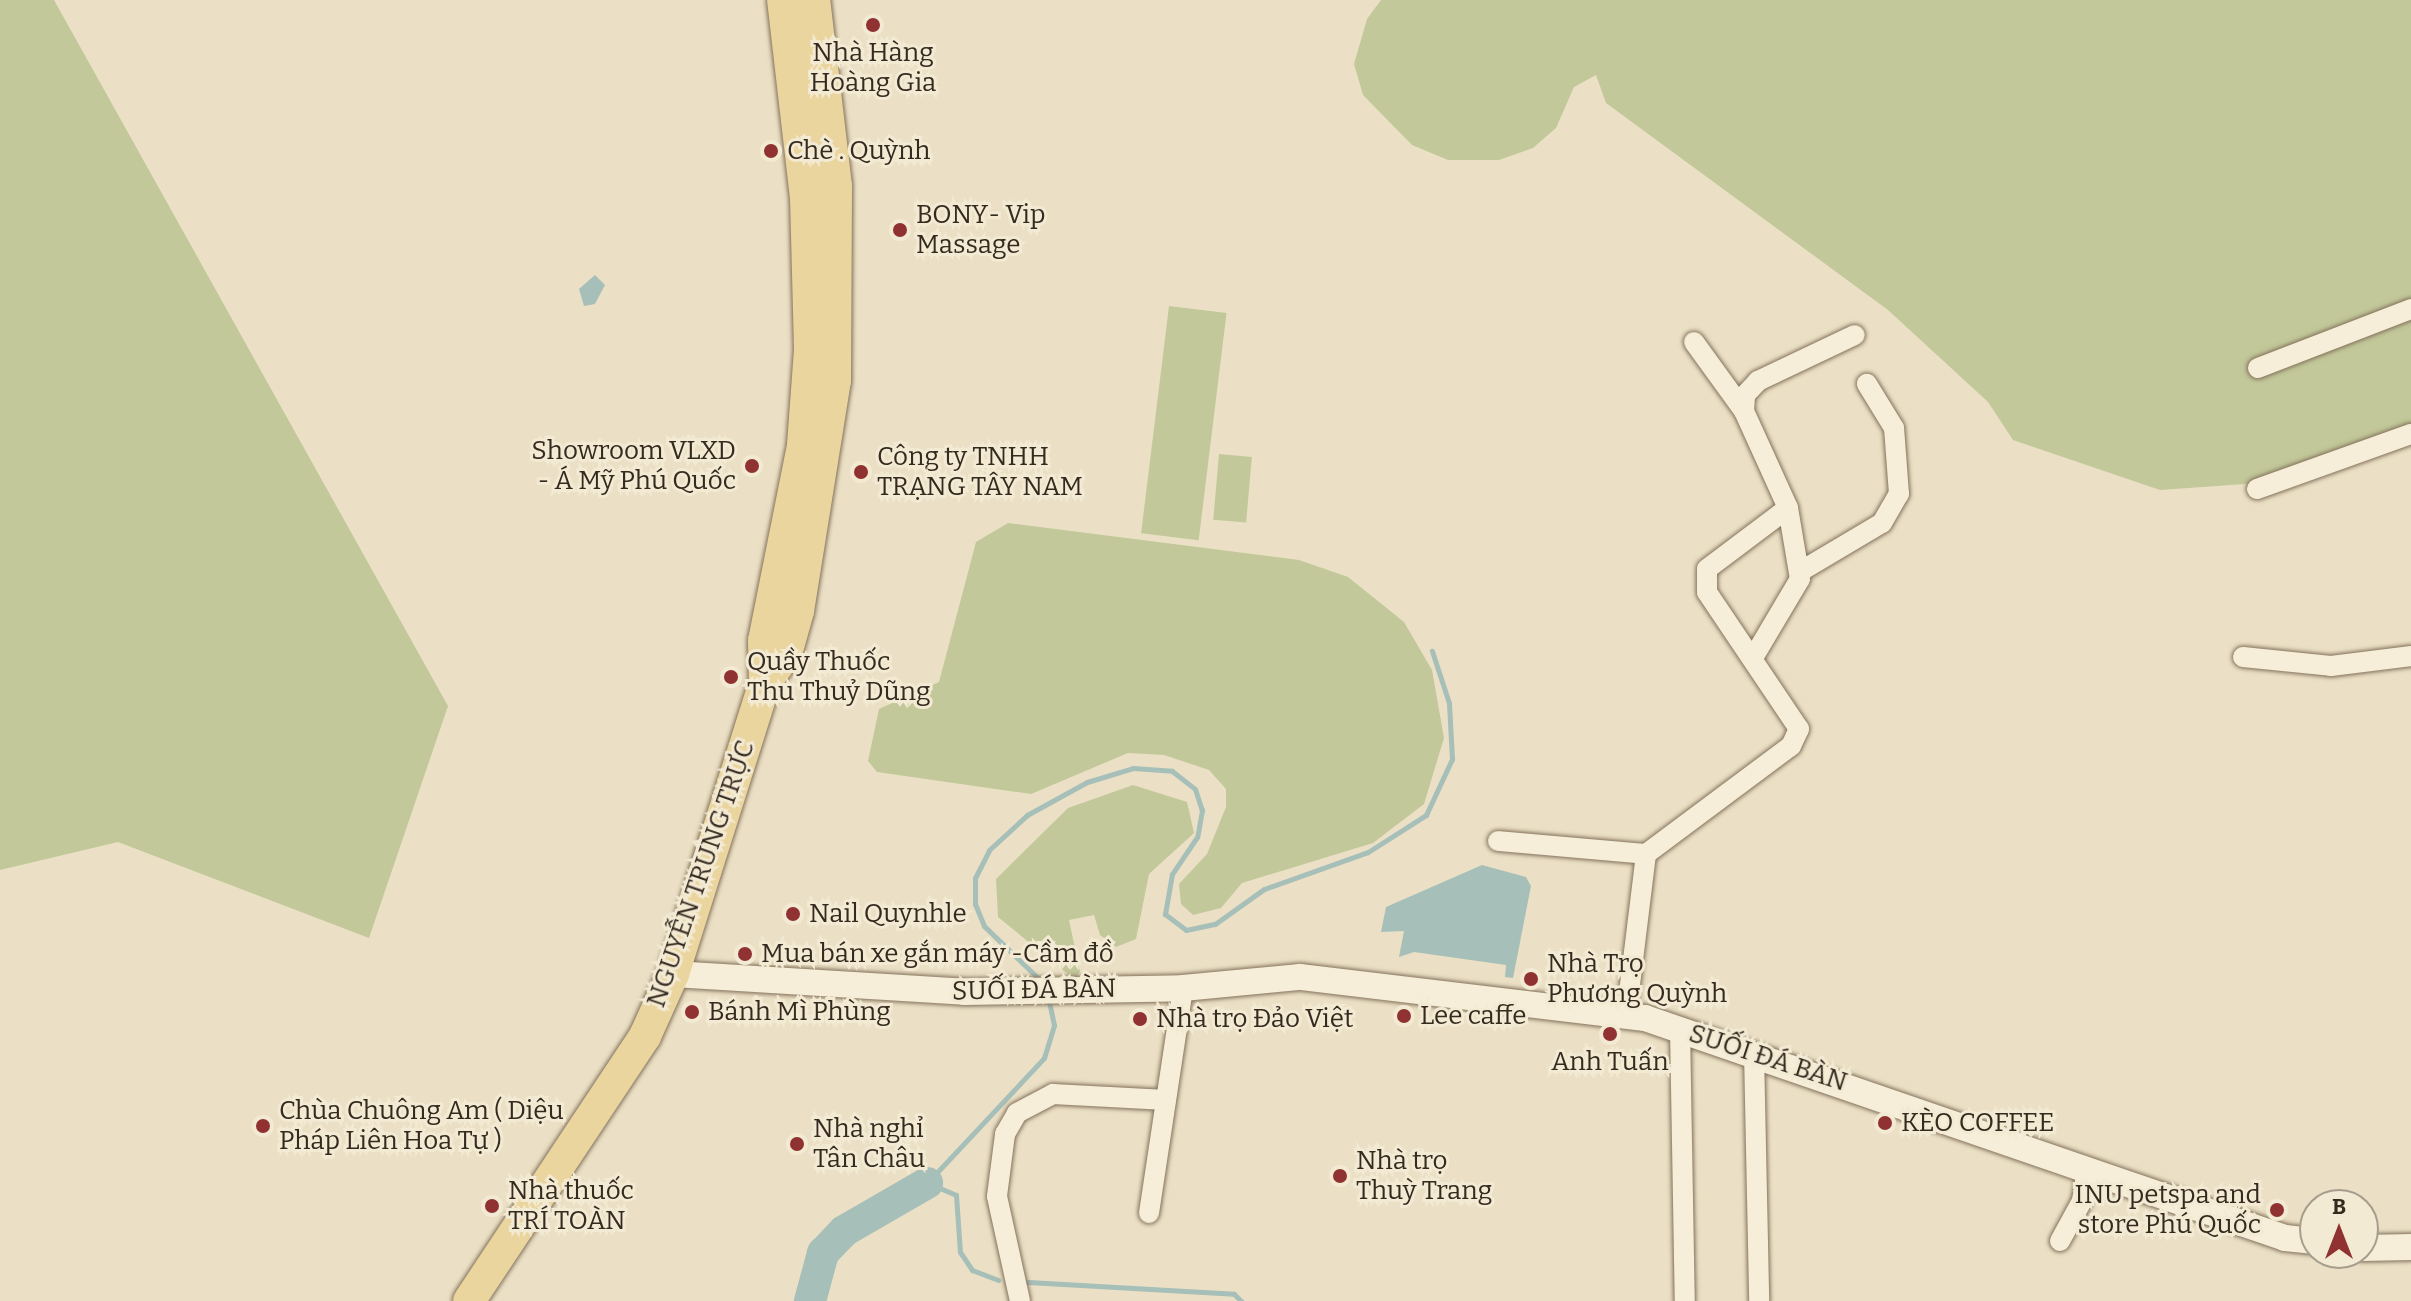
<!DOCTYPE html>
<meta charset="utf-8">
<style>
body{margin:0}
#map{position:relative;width:2411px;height:1301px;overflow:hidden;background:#ebe0c5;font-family:Bitter,serif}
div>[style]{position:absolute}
.green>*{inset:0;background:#c2c89a;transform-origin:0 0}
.water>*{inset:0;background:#a6bfb8}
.stream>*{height:5px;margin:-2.5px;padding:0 2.5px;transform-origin:2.5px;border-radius:2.5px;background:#a6bfb8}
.river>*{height:32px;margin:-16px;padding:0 16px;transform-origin:16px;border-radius:16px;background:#a6bfb8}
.roads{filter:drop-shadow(0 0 2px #84725c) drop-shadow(0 0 2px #84725c)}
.minor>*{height:20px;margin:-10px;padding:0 10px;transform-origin:10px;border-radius:10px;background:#f6eed8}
.tertiary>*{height:26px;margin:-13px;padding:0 13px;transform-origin:13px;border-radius:13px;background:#f6eed8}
.primary>*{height:32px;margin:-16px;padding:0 16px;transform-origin:16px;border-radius:16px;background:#ebd59f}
.dots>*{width:22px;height:22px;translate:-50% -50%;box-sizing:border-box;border:4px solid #f3ead4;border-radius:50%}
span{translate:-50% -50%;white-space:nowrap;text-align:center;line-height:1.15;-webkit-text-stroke:6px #f3ead4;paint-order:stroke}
.poi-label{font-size:26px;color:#362a1f}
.left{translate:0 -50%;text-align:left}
.right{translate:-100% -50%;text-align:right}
.street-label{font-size:26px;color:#362a1f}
.north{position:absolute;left:2299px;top:1189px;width:80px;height:80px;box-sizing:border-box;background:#f3ead4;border:2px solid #a79d8c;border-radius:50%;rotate:0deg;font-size:22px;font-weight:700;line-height:32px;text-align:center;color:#362a1f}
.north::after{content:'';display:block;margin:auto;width:28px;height:36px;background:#8f3231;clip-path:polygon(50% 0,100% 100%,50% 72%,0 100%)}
</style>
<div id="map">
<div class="green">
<i style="clip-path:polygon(0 0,54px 0,448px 706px,369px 938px,118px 842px,0 870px)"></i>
<i style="clip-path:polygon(1381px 0,2411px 0,2411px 432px,2259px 483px,2160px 490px,2013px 440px,1988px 402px,1888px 310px,1606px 103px,1596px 75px,1574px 87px,1556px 128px,1533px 148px,1499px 160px,1448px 160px,1412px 145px,1363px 95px,1354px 64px,1367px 19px)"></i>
<i style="left:1169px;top:306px;width:58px;height:229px;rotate:7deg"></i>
<i style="left:1219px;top:454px;width:33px;height:66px;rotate:5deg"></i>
<i style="clip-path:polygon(1008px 523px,1299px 560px,1348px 577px,1404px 622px,1432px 670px,1444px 738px,1424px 804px,1373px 843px,1242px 883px,1221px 908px,1193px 915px,1181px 904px,1179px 884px,1207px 854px,1226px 807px,1226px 789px,1209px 770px,1164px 755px,1128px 753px,1031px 794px,877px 772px,868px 761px,879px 709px,939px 682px,976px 542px)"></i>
<i style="clip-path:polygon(1133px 785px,1187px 802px,1194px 833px,1149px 874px,1136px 939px,1116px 947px,1100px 935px,1094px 915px,1069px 920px,1080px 972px,1074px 979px,998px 917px,996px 879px,1068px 808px)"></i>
</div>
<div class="water">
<i style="clip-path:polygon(595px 275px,605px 285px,595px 304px,584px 306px,579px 289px)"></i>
<i style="clip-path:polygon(1482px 865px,1526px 877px,1531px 886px,1513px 978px,1505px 977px,1506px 965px,1414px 952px,1399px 957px,1404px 931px,1381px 932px,1386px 907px)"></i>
</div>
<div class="stream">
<i style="left:1041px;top:981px;width:79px;rotate:-136deg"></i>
<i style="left:984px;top:926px;width:24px;rotate:-112deg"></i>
<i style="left:975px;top:904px;width:26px;rotate:-90deg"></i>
<i style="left:975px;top:878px;width:31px;rotate:-63deg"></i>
<i style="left:989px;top:850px;width:52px;rotate:-42.6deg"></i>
<i style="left:1027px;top:815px;width:68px;rotate:-28.8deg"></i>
<i style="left:1087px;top:782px;width:48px;rotate:-16.9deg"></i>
<i style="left:1133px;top:768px;width:39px;rotate:4deg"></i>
<i style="left:1172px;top:771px;width:29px;rotate:38deg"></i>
<i style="left:1195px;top:789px;width:22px;rotate:72deg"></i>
<i style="left:1202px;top:810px;width:27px;rotate:100deg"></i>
<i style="left:1197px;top:837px;width:45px;rotate:124deg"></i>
<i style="left:1172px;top:874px;width:41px;rotate:99.9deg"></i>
<i style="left:1165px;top:914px;width:26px;rotate:37deg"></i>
<i style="left:1186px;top:930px;width:30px;rotate:-12deg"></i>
<i style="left:1215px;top:924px;width:60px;rotate:-35.5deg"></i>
<i style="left:1264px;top:889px;width:110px;rotate:-19.6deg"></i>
<i style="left:1368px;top:852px;width:69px;rotate:-32.5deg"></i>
<i style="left:1426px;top:815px;width:62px;rotate:-65.1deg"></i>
<i style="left:1452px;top:759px;width:56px;rotate:-93.1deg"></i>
<i style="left:1449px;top:703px;width:55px;rotate:-108.1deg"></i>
<i style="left:927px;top:1183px;width:171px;rotate:-46.9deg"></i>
<i style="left:1044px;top:1058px;width:34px;rotate:-73deg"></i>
<i style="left:1054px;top:1025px;width:29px;rotate:-102deg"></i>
<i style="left:928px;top:1183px;width:30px;rotate:23deg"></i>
<i style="left:956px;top:1195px;width:57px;rotate:86deg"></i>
<i style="left:960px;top:1252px;width:22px;rotate:56deg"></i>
<i style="left:972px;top:1270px;width:28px;rotate:21deg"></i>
<i style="left:1028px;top:1282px;width:206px;rotate:3.3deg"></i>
<i style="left:1234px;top:1294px;width:10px;rotate:45deg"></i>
</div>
<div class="river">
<i style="left:810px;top:1301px;width:50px;rotate:-74.8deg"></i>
<i style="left:823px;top:1253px;width:30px;rotate:-46deg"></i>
<i style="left:844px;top:1231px;width:96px;rotate:-30deg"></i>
</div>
<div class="roads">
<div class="minor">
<i style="left:1694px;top:342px;width:85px;rotate:54.1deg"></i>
<i style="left:2258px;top:368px;width:164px;rotate:-21.1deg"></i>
<i style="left:2257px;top:489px;width:164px;rotate:-19.7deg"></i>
<i style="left:1801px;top:571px;width:94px;rotate:-30.7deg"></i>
<i style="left:1882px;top:523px;width:34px;rotate:-60deg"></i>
<i style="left:1899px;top:494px;width:66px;rotate:-94.3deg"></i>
<i style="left:1894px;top:428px;width:52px;rotate:-121.5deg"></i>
<i style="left:2243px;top:657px;width:88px;rotate:5.8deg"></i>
<i style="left:2331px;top:666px;width:81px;rotate:-7.1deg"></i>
<i style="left:1753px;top:658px;width:92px;rotate:-59.3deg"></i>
<i style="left:1800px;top:579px;width:72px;rotate:-99.6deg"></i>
<i style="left:1498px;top:841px;width:149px;rotate:5deg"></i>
<i style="left:1626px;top:1017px;width:164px;rotate:-83deg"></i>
<i style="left:1646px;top:854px;width:181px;rotate:-36.7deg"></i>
<i style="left:1791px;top:746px;width:19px;rotate:-65deg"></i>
<i style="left:1799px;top:729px;width:165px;rotate:-123.9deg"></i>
<i style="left:1707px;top:592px;width:23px;rotate:-90deg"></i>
<i style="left:1707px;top:569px;width:101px;rotate:-37deg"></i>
<i style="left:1788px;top:508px;width:107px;rotate:-114.4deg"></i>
<i style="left:1744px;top:411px;width:16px;rotate:-86deg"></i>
<i style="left:1745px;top:395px;width:19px;rotate:-47deg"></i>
<i style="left:1758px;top:381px;width:107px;rotate:-25.4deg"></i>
<i style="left:1680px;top:1028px;width:273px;rotate:89deg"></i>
<i style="left:1754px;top:1052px;width:249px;rotate:88.8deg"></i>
<i style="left:1149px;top:1213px;width:228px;rotate:-81.4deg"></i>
<i style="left:2060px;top:1241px;width:46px;rotate:-61.2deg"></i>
<i style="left:2082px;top:1201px;width:31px;rotate:-81deg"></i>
<i style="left:1020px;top:1301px;width:107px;rotate:-102.4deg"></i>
<i style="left:997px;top:1196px;width:63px;rotate:-82.6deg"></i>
<i style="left:1005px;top:1134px;width:24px;rotate:-60deg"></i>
<i style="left:1017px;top:1113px;width:41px;rotate:-27.8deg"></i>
<i style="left:1053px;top:1094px;width:113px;rotate:3deg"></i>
</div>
<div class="tertiary">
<i style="left:673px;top:974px;width:292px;rotate:3.5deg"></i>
<i style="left:964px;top:992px;width:219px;rotate:-1deg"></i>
<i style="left:1183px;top:988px;width:118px;rotate:-5.4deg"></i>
<i style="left:1300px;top:977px;width:347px;rotate:6.8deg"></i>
<i style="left:1645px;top:1018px;width:677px;rotate:18.97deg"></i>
<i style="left:2285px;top:1238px;width:30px;rotate:6deg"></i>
<i style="left:2363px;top:1248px;width:48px;rotate:-1.2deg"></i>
</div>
<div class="primary">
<i style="left:765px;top:682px;width:35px;rotate:-53deg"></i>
<i style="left:786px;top:654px;width:45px;rotate:-74.4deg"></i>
<i style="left:798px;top:611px;width:233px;rotate:-80.9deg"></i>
<i style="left:835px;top:381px;width:195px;rotate:-89.7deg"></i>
<i style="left:836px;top:186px;width:187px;rotate:-96.7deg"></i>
<i style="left:469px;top:1301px;width:318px;rotate:-56.4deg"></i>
<i style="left:645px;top:1036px;width:68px;rotate:-65.7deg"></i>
<i style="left:673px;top:974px;width:306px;rotate:-72.5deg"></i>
<i style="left:765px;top:682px;width:41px;rotate:-91.4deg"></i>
<i style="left:764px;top:641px;width:200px;rotate:-78.7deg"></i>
<i style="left:803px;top:445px;width:96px;rotate:-85.8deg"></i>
<i style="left:810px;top:349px;width:151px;rotate:-91.5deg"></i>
<i style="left:806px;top:198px;width:199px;rotate:-96.6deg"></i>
</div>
</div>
<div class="dots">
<i style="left:873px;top:25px;background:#8f3231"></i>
<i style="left:771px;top:151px;background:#8f3231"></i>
<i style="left:900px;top:230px;background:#8f3231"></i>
<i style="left:752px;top:466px;background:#8f3231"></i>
<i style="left:861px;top:472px;background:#8f3231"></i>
<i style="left:731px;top:677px;background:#8f3231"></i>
<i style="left:793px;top:914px;background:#8f3231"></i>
<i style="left:745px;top:954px;background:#8f3231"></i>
<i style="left:1531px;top:979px;background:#8f3231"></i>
<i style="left:692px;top:1012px;background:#8f3231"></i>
<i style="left:1404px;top:1016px;background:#8f3231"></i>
<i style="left:1140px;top:1019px;background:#8f3231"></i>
<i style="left:1610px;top:1034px;background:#8f3231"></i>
<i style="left:1885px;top:1123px;background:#8f3231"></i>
<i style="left:263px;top:1126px;background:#8f3231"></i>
<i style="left:797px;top:1144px;background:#8f3231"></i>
<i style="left:1340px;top:1176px;background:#8f3231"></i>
<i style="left:492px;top:1206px;background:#8f3231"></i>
<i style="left:2277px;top:1210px;background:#8f3231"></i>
</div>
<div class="poi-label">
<span style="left:873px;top:68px">Nhà Hàng<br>Hoàng Gia</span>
<span class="left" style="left:787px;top:151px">Chè . Quỳnh</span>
<span class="left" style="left:916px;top:230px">BONY- Vip<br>Massage</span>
<span class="right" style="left:736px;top:466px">Showroom VLXD<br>- Á Mỹ Phú Quốc</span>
<span class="left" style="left:877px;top:472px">Công ty TNHH<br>TRẠNG TÂY NAM</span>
<span class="left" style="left:747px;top:677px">Quầy Thuốc<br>Thu Thuỷ Dũng</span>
<span class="left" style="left:809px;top:914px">Nail Quynhle</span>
<span class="left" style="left:761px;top:954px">Mua bán xe gắn máy -Cầm đồ</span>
<span class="left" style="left:1547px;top:979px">Nhà Trọ<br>Phương Quỳnh</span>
<span class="left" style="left:708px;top:1012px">Bánh Mì Phùng</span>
<span class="left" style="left:1420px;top:1016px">Lee caffe</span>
<span class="left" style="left:1156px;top:1019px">Nhà trọ Đảo Việt</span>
<span style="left:1610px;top:1062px">Anh Tuấn</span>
<span class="left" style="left:279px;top:1126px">Chùa Chuông Am ( Diệu<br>Pháp Liên Hoa Tự )</span>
<span class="left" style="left:1901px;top:1123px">KÈO COFFEE</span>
<span class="left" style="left:813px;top:1144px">Nhà nghỉ<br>Tân Châu</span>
<span class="left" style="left:1356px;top:1176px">Nhà trọ<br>Thuỳ Trang</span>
<span class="left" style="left:508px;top:1206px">Nhà thuốc<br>TRÍ TOÀN</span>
<span class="right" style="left:2261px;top:1210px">INU petspa and<br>store Phú Quốc</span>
</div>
<div class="street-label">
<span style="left:701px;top:874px;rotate:-71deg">NGUYỄN TRUNG TRỰC</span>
<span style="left:1034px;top:990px;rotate:-1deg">SUỐI ĐÁ BÀN</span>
<span style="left:1768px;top:1058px;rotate:18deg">SUỐI ĐÁ BÀN</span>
</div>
<div class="north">B</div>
</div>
